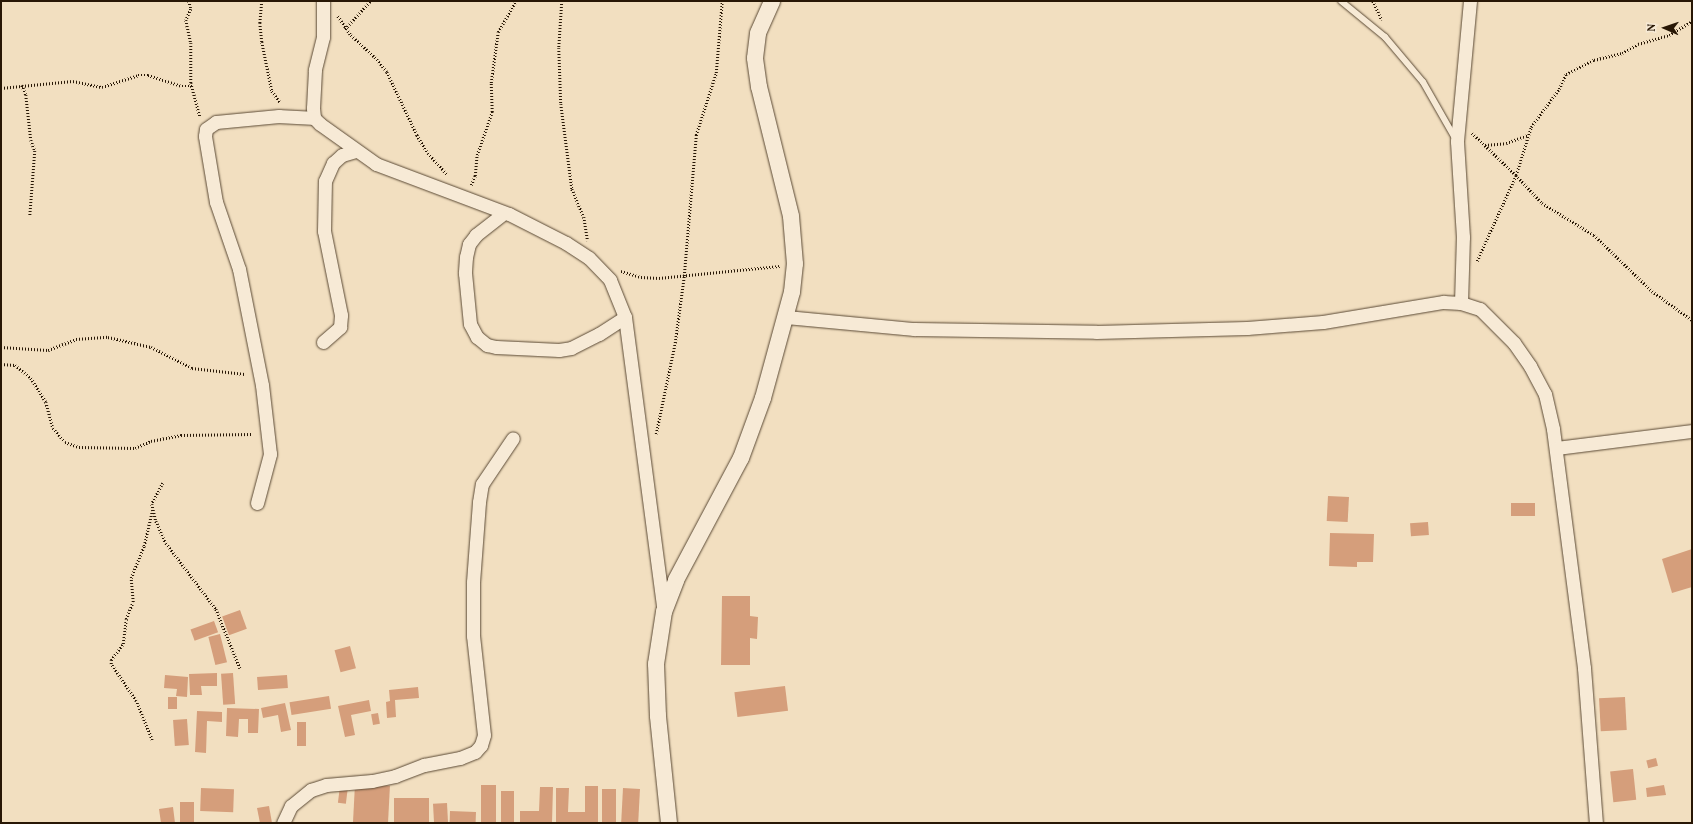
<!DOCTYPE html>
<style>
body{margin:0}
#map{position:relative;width:1693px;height:824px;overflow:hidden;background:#f2dfc0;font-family:Vollkorn,serif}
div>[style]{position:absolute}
.building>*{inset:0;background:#d59e7b;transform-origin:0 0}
.path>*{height:2.5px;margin-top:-1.25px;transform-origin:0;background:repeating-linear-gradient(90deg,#281705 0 1px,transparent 0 3px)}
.roads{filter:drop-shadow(0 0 1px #5a4934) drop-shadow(0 0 1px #5a4934)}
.service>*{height:6px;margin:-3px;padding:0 3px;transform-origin:3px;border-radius:3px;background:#f7ead6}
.minor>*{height:13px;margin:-6.5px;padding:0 6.5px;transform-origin:6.5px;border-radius:6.5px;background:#f7ead6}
.tertiary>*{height:16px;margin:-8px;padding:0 8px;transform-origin:8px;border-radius:8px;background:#f7ead6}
span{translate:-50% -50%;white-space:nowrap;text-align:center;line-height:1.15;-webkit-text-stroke:4px #f7ead6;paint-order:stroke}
.frame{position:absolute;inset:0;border:2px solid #281705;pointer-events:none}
.north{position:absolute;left:1645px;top:8px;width:40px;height:40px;-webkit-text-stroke:3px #f7ead6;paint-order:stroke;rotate:272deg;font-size:11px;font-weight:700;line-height:16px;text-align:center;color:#281705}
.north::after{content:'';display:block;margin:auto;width:14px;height:18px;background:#281705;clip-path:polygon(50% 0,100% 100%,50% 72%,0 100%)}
</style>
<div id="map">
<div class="building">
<i style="left:1328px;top:496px;width:21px;height:25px;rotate:3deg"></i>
<i style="left:1511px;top:503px;width:24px;height:13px"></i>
<i style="left:1428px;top:522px;width:13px;height:18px;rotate:86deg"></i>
<i style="clip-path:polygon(1330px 533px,1374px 534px,1373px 562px,1357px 562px,1357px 567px,1329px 566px)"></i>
<i style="clip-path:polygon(1692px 549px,1692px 587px,1672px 593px,1662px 559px)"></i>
<i style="clip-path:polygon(722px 596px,750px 596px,750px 616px,758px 617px,757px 639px,750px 638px,750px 665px,721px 665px)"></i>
<i style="left:240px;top:610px;width:20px;height:19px;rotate:70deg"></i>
<i style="left:214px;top:621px;width:12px;height:25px;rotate:70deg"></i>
<i style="left:220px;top:634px;width:29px;height:12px;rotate:76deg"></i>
<i style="left:350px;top:646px;width:23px;height:16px;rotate:75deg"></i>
<i style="clip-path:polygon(217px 673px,217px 686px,201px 686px,202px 695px,190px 695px,189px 674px)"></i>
<i style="left:233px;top:673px;width:31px;height:12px;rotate:86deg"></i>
<i style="clip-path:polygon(165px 675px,188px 677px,187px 697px,176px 696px,177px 689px,164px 688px)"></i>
<i style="left:287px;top:675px;width:13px;height:30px;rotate:86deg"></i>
<i style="left:785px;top:686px;width:25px;height:51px;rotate:83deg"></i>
<i style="clip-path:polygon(418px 687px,419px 698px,395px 700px,396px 717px,387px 718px,386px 702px,390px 701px,389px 690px)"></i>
<i style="left:329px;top:696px;width:13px;height:40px;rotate:81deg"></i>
<i style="left:168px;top:697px;width:9px;height:12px"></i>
<i style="left:1625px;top:697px;width:33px;height:26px;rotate:87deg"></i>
<i style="clip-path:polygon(369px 700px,371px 711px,351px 715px,355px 735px,345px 737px,338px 706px)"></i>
<i style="clip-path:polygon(285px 703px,291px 730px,281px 732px,278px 715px,263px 718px,261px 708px)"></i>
<i style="clip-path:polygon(227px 708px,259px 709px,258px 733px,248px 733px,248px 719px,239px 719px,238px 737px,226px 736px)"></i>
<i style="clip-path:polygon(197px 711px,222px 712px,222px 722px,207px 721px,206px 753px,195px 752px)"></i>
<i style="left:378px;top:713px;width:11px;height:7px;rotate:80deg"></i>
<i style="left:187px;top:719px;width:26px;height:14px;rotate:86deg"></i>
<i style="left:297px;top:722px;width:9px;height:24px"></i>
<i style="left:1656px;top:758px;width:8px;height:10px;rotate:76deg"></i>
<i style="left:1633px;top:769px;width:31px;height:23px;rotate:84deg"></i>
<i style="left:355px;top:784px;width:35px;height:39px;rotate:3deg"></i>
<i style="left:481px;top:785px;width:15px;height:38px"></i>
<i style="clip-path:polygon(1664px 785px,1666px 795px,1647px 797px,1646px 788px)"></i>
<i style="left:340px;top:786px;width:8px;height:17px;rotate:7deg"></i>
<i style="clip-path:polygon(585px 786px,598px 786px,598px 823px,556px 823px,556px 788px,569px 788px,568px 812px,585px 812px)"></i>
<i style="clip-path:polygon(540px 787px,553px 787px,552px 823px,520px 823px,520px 811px,539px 811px)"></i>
<i style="left:201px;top:788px;width:33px;height:23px;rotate:2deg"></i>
<i style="left:623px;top:788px;width:17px;height:35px;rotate:3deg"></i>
<i style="left:602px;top:789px;width:14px;height:34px"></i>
<i style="left:501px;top:791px;width:13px;height:32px"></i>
<i style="left:394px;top:798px;width:35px;height:25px"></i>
<i style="left:180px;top:802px;width:14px;height:21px"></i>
<i style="left:447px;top:803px;width:20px;height:14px;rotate:87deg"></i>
<i style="clip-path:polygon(269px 806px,272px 823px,260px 823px,257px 808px)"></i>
<i style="clip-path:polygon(173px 807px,175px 823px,161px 823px,159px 809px)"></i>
<i style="left:450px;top:811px;width:26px;height:12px;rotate:2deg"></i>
</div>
<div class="path">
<i style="left:189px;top:1px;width:8px;rotate:76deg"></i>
<i style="left:191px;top:9px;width:12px;rotate:114deg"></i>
<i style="left:186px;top:20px;width:24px;rotate:78deg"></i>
<i style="left:191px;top:43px;width:40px;rotate:90deg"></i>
<i style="left:191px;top:83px;width:35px;rotate:75deg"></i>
<i style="left:262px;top:1px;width:22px;rotate:95deg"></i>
<i style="left:260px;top:23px;width:19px;rotate:84deg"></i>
<i style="left:262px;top:42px;width:50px;rotate:78.5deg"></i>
<i style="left:272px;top:91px;width:14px;rotate:54deg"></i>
<i style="left:562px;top:1px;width:47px;rotate:93.7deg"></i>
<i style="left:559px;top:48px;width:56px;rotate:88deg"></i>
<i style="left:561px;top:104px;width:86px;rotate:82.6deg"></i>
<i style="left:572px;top:189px;width:30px;rotate:67deg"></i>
<i style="left:584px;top:217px;width:24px;rotate:81deg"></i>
<i style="left:1373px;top:1px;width:21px;rotate:65deg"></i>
<i style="left:338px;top:16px;width:23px;rotate:56deg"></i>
<i style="left:351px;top:35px;width:33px;rotate:43deg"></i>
<i style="left:375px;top:57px;width:19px;rotate:51deg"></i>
<i style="left:387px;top:72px;width:70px;rotate:64.5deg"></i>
<i style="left:417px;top:135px;width:21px;rotate:59deg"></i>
<i style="left:428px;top:153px;width:28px;rotate:48deg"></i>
<i style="left:345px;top:29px;width:38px;rotate:-48deg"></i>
<i style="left:22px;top:85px;width:11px;rotate:68deg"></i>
<i style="left:26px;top:95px;width:45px;rotate:83.7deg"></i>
<i style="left:31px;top:140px;width:12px;rotate:70deg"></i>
<i style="left:35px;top:151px;width:65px;rotate:94.4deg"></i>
<i style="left:1px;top:88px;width:72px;rotate:-5.6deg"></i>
<i style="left:73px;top:81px;width:30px;rotate:12deg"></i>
<i style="left:102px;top:87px;width:38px;rotate:-18deg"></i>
<i style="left:138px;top:75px;width:10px"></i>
<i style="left:148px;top:75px;width:36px;rotate:18deg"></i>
<i style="left:182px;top:86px;width:10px"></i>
<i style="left:1472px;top:133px;width:61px;rotate:43.7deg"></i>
<i style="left:1516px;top:175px;width:38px;rotate:47deg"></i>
<i style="left:1542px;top:203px;width:61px;rotate:31.6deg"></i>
<i style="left:1594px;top:235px;width:81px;rotate:44deg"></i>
<i style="left:1652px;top:291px;width:49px;rotate:35.9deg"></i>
<i style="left:1485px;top:145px;width:21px;rotate:-5deg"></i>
<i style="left:1506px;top:143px;width:23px;rotate:-20deg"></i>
<i style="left:471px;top:185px;width:10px;rotate:-66deg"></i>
<i style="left:475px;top:176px;width:21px;rotate:-85deg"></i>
<i style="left:477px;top:155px;width:46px;rotate:-70.8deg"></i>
<i style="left:492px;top:112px;width:29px;rotate:-92deg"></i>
<i style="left:491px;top:83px;width:51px;rotate:-82.2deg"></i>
<i style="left:498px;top:32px;width:36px;rotate:-60deg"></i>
<i style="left:1477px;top:261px;width:94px;rotate:-65.6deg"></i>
<i style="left:1516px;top:175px;width:50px;rotate:-72.6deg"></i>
<i style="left:1531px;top:127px;width:47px;rotate:-53.6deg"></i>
<i style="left:1559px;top:89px;width:17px;rotate:-65deg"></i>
<i style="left:1566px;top:74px;width:31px;rotate:-27deg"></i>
<i style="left:1594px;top:60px;width:29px;rotate:-14deg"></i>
<i style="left:1622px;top:53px;width:18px;rotate:-29deg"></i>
<i style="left:1638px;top:44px;width:32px;rotate:-16deg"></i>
<i style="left:1669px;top:35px;width:27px;rotate:-31deg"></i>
<i style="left:621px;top:271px;width:21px;rotate:17deg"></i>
<i style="left:641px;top:277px;width:18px;rotate:3deg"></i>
<i style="left:659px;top:278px;width:122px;rotate:-5.7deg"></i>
<i style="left:1px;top:347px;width:47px;rotate:3.7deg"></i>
<i style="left:48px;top:350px;width:30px;rotate:-21deg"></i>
<i style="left:76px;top:339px;width:32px;rotate:-4deg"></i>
<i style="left:108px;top:337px;width:44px;rotate:13.1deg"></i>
<i style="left:151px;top:347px;width:46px;rotate:27.1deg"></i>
<i style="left:192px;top:368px;width:53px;rotate:6.5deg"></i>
<i style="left:1px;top:364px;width:14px;rotate:4deg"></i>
<i style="left:15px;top:365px;width:21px;rotate:39deg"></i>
<i style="left:31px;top:378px;width:28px;rotate:58deg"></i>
<i style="left:46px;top:402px;width:27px;rotate:75deg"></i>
<i style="left:53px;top:428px;width:18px;rotate:49deg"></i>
<i style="left:65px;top:442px;width:15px;rotate:20deg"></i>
<i style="left:79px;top:447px;width:56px;rotate:1deg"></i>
<i style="left:135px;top:448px;width:17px;rotate:-24deg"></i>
<i style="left:151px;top:441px;width:31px;rotate:-11deg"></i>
<i style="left:181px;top:435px;width:72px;rotate:-0.8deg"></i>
<i style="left:656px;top:434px;width:93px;rotate:-78.2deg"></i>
<i style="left:675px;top:343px;width:68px;rotate:-82.3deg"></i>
<i style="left:684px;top:276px;width:142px;rotate:-85.1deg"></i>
<i style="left:696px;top:135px;width:65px;rotate:-72.1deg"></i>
<i style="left:716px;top:73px;width:72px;rotate:-85.2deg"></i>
<i style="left:163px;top:483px;width:24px;rotate:118deg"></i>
<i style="left:152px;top:504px;width:17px;rotate:77deg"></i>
<i style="left:156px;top:521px;width:24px;rotate:66deg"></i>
<i style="left:166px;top:543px;width:83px;rotate:52.9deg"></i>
<i style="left:216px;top:609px;width:64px;rotate:67.9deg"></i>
<i style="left:152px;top:740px;width:42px;rotate:-112.3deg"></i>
<i style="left:136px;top:701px;width:45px;rotate:-124deg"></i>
<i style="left:111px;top:664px;width:4px;rotate:-90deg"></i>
<i style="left:111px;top:660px;width:20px;rotate:-53deg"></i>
<i style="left:123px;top:644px;width:25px;rotate:-83deg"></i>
<i style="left:126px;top:619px;width:18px;rotate:-68deg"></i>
<i style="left:133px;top:602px;width:24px;rotate:-95deg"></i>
<i style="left:131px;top:578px;width:35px;rotate:-68deg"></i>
<i style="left:144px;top:546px;width:37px;rotate:-77deg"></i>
</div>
<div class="roads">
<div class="service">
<i style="left:1341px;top:1px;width:57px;rotate:39.3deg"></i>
<i style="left:1385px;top:37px;width:59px;rotate:49.8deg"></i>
<i style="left:1423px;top:82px;width:64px;rotate:60.3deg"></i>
</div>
<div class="minor">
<i style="left:323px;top:1px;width:36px;rotate:90deg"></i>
<i style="left:323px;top:37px;width:34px;rotate:104deg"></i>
<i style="left:315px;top:70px;width:38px;rotate:93deg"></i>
<i style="left:313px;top:108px;width:10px;rotate:84deg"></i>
<i style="left:314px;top:118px;width:8px;rotate:45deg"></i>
<i style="left:320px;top:124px;width:69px;rotate:35.5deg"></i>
<i style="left:376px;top:164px;width:142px;rotate:20.6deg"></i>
<i style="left:509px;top:214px;width:64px;rotate:27deg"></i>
<i style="left:566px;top:243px;width:27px;rotate:33deg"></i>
<i style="left:589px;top:258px;width:30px;rotate:46deg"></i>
<i style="left:610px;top:280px;width:40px;rotate:68deg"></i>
<i style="left:625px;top:317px;width:298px;rotate:82.5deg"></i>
<i style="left:504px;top:213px;width:36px;rotate:142deg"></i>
<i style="left:476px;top:235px;width:11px;rotate:128deg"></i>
<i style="left:469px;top:244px;width:13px;rotate:103deg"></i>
<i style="left:466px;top:257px;width:16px;rotate:94deg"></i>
<i style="left:465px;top:273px;width:51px;rotate:84.4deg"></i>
<i style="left:470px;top:324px;width:15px;rotate:62deg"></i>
<i style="left:477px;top:337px;width:13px;rotate:39deg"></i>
<i style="left:487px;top:345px;width:9px;rotate:13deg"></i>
<i style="left:496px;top:347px;width:63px;rotate:2.7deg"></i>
<i style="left:559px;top:350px;width:12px;rotate:-9deg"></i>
<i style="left:571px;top:348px;width:31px;rotate:-27deg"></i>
<i style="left:599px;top:334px;width:31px;rotate:-33deg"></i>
<i style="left:1461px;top:303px;width:66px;rotate:-88.3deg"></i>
<i style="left:1463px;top:237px;width:96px;rotate:-93.6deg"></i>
<i style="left:1457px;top:141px;width:141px;rotate:-84.7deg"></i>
<i style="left:786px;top:317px;width:129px;rotate:5.4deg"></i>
<i style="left:914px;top:329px;width:182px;rotate:0.9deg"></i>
<i style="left:1096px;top:332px;width:151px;rotate:-1.5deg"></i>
<i style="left:1247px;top:328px;width:76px;rotate:-4.5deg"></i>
<i style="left:1323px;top:322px;width:122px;rotate:-9.5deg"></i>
<i style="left:1443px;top:302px;width:18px;rotate:3deg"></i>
<i style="left:1461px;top:303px;width:20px;rotate:18deg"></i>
<i style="left:1480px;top:309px;width:48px;rotate:45deg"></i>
<i style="left:1514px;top:343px;width:28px;rotate:55deg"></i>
<i style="left:1530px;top:366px;width:32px;rotate:62deg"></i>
<i style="left:1545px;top:394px;width:36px;rotate:77deg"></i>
<i style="left:1553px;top:429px;width:241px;rotate:82.6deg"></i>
<i style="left:1584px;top:668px;width:155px;rotate:85.6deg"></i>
<i style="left:323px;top:342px;width:23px;rotate:-41deg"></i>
<i style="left:340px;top:327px;width:12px;rotate:-85deg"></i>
<i style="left:341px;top:315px;width:86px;rotate:-101.4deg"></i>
<i style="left:324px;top:231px;width:50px;rotate:-88.9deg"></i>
<i style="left:325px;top:181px;width:20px;rotate:-66deg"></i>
<i style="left:333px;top:163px;width:12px;rotate:-42deg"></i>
<i style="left:342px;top:155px;width:15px;rotate:-16deg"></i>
<i style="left:1557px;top:448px;width:136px;rotate:-7.2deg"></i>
<i style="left:257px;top:503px;width:51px;rotate:-75.1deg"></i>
<i style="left:270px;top:454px;width:69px;rotate:-96.6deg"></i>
<i style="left:262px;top:385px;width:118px;rotate:-101.2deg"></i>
<i style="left:239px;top:269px;width:71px;rotate:-108.9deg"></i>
<i style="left:216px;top:202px;width:67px;rotate:-99.5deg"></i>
<i style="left:205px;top:136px;width:7px;rotate:-82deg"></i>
<i style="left:206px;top:129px;width:12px;rotate:-35deg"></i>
<i style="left:216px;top:122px;width:63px;rotate:-5.4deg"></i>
<i style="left:279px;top:116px;width:35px;rotate:3deg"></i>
<i style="left:283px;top:823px;width:19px;rotate:-65deg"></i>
<i style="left:291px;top:806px;width:26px;rotate:-39deg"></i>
<i style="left:311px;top:790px;width:16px;rotate:-18deg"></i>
<i style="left:326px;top:785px;width:46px;rotate:-5deg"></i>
<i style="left:372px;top:781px;width:24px;rotate:-12deg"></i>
<i style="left:395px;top:776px;width:31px;rotate:-21deg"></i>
<i style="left:424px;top:765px;width:37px;rotate:-11deg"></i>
<i style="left:460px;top:758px;width:16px;rotate:-22deg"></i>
<i style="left:475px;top:752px;width:9px;rotate:-49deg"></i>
<i style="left:481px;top:745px;width:10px;rotate:-73deg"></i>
<i style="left:484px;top:735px;width:100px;rotate:-96.3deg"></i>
<i style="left:473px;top:636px;width:54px;rotate:-90deg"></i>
<i style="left:473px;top:582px;width:80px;rotate:-85.7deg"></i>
<i style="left:479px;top:502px;width:18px;rotate:-81deg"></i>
<i style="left:482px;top:484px;width:55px;rotate:-56deg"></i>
</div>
<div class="tertiary">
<i style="left:669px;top:823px;width:108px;rotate:-95.9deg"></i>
<i style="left:658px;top:716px;width:52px;rotate:-92.2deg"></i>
<i style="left:656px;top:664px;width:53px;rotate:-81.3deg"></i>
<i style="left:664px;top:612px;width:34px;rotate:-69deg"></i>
<i style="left:676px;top:580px;width:138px;rotate:-62deg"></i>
<i style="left:741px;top:458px;width:64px;rotate:-69.9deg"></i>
<i style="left:763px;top:398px;width:110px;rotate:-74.7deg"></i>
<i style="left:792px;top:292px;width:28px;rotate:-84deg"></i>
<i style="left:795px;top:264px;width:48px;rotate:-94.8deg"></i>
<i style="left:791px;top:216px;width:133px;rotate:-103.9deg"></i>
<i style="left:759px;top:87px;width:29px;rotate:-98deg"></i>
<i style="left:755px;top:58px;width:25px;rotate:-83deg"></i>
<i style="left:758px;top:33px;width:35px;rotate:-66deg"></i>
</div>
</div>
<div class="frame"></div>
<div class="north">N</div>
</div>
